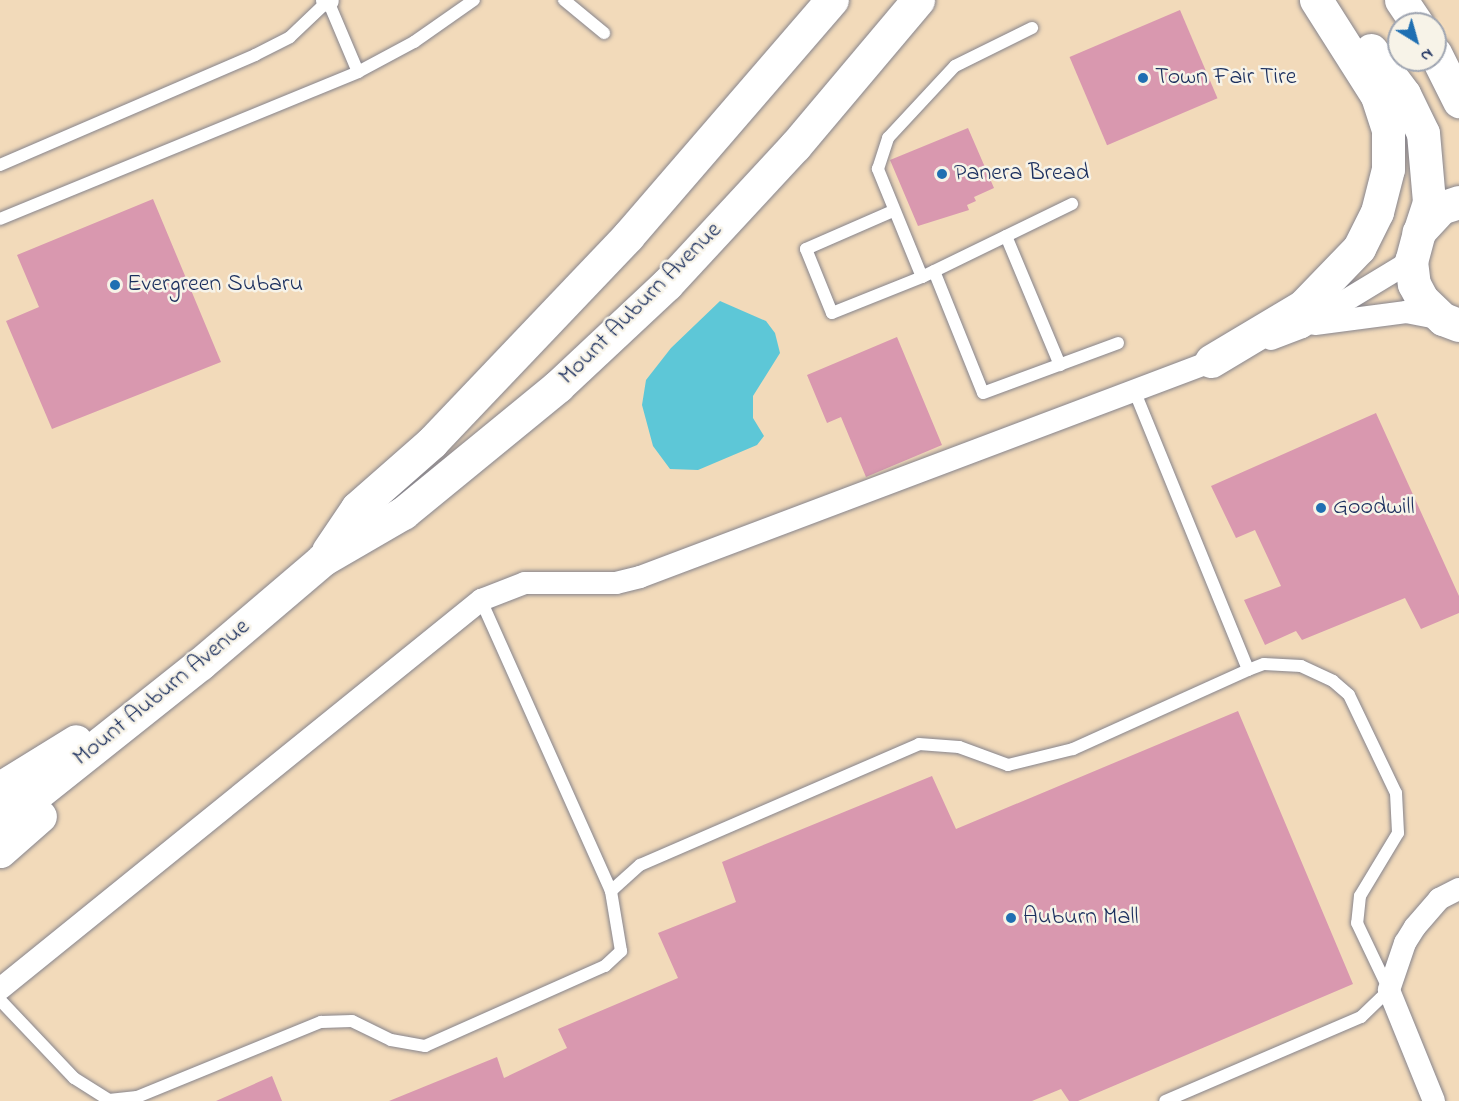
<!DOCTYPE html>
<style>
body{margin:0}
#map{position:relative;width:1459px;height:1101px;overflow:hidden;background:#f2daba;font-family:"Indie Flower",sans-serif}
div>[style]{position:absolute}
.water>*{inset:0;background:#5dc7d7}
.building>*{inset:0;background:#d998af;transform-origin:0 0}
.roads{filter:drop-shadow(0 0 2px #86848c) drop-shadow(0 0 2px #86848c)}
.lane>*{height:12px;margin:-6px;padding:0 6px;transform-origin:6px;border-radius:6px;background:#fff}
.street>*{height:22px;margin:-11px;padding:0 11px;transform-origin:11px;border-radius:11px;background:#fff}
.secondary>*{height:33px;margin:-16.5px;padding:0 16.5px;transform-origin:16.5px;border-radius:16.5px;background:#fff}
.dots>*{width:16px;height:16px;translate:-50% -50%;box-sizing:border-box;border:3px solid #f7f3e8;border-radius:50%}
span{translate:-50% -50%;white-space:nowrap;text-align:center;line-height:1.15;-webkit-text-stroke:5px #f7f3e8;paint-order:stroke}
.poi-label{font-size:24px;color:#1b2f5e}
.left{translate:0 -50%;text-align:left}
.street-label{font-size:24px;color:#1b2f5e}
.north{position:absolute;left:1387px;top:12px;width:60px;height:60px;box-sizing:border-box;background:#f7f3e8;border:2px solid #9fa5b1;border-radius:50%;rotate:143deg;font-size:16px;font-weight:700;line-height:24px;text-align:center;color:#1b2f5e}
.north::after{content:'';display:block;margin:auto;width:21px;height:27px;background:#1f6fb2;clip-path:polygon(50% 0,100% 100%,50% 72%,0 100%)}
</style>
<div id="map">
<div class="water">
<i style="clip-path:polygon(720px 301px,766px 321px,775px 333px,780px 353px,753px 396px,753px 418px,764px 436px,757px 445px,698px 470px,670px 469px,653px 446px,642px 405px,646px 380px,671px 348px)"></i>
</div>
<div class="building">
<i style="left:1180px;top:10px;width:96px;height:120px;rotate:67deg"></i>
<i style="clip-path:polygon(968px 128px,994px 188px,974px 197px,976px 201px,967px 205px,969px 210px,918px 226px,890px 160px)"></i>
<i style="clip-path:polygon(153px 199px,221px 362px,52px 429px,6px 321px,39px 307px,17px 255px)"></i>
<i style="clip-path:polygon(897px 337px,942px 445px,866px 477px,841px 417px,827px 423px,807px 375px)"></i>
<i style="clip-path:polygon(1376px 413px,1459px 596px,1459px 613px,1421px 629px,1405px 598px,1302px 640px,1296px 631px,1265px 645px,1244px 600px,1281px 586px,1255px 530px,1236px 538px,1211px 486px)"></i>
<i style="clip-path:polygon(1238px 711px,1353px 984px,1078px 1101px,1069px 1101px,1061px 1089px,1032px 1101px,389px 1101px,497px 1057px,504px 1078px,567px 1048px,558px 1029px,678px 978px,658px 933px,736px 902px,722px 862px,932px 776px,956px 829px)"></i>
<i style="clip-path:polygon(272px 1076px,282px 1101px,216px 1101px)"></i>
</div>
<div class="roads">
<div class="lane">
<i style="left:564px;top:0;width:52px;rotate:39.5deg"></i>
<i style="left:0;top:165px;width:278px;rotate:-23.3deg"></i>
<i style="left:255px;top:55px;width:39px;rotate:-27deg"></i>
<i style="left:290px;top:37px;width:52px;rotate:-43.5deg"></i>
<i style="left:328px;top:1px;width:77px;rotate:67.1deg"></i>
<i style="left:893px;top:211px;width:95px;rotate:156.4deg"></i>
<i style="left:806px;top:249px;width:69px;rotate:67.9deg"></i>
<i style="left:832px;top:313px;width:97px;rotate:-21.8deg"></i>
<i style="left:922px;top:277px;width:167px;rotate:-26deg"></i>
<i style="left:0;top:219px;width:387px;rotate:-22.3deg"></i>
<i style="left:358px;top:72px;width:64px;rotate:-28.2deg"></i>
<i style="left:414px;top:42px;width:73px;rotate:-35deg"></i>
<i style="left:1006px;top:236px;width:140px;rotate:67.3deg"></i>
<i style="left:934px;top:271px;width:131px;rotate:68.1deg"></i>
<i style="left:983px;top:393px;width:144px;rotate:-20.3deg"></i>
<i style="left:922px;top:277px;width:117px;rotate:-112.2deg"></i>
<i style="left:878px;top:169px;width:33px;rotate:-72deg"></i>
<i style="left:888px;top:138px;width:98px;rotate:-47.1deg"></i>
<i style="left:955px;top:66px;width:86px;rotate:-26.3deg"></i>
<i style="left:1134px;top:390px;width:302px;rotate:67.8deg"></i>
<i style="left:1248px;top:670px;width:17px;rotate:-21deg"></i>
<i style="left:1264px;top:664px;width:37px;rotate:3deg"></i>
<i style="left:1301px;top:666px;width:35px;rotate:25deg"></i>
<i style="left:1333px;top:681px;width:21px;rotate:41deg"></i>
<i style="left:1349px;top:695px;width:109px;rotate:64.4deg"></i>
<i style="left:1396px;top:793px;width:40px;rotate:87.1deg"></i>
<i style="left:1398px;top:833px;width:74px;rotate:121.1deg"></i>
<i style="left:1360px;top:896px;width:27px;rotate:96deg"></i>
<i style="left:1357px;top:923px;width:74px;rotate:64.5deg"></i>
<i style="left:1389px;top:990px;width:39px;rotate:136deg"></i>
<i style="left:1361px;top:1017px;width:213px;rotate:156.8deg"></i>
<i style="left:611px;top:891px;width:39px;rotate:-42deg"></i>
<i style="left:640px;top:865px;width:304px;rotate:-23.4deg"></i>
<i style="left:919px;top:744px;width:40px;rotate:4.3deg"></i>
<i style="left:959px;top:747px;width:52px;rotate:20.2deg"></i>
<i style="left:1008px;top:765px;width:67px;rotate:-13.8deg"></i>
<i style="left:1073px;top:749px;width:192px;rotate:-24.3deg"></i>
<i style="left:0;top:1000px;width:108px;rotate:46.5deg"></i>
<i style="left:74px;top:1078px;width:41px;rotate:32.2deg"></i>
<i style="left:109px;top:1100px;width:28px;rotate:-6deg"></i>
<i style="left:137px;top:1097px;width:199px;rotate:-22.2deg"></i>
<i style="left:321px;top:1022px;width:31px;rotate:-2deg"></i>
<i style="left:352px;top:1021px;width:43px;rotate:26deg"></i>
<i style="left:391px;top:1040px;width:35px;rotate:10deg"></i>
<i style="left:425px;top:1046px;width:197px;rotate:-24deg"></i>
<i style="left:605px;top:966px;width:22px;rotate:-43deg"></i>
<i style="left:621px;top:951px;width:61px;rotate:-99.5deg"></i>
<i style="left:611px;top:891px;width:319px;rotate:-114.1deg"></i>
</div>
<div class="street">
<i style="left:327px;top:0;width:1px;rotate:45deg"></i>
<i style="left:1315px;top:324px;width:92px;rotate:-7.5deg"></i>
<i style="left:1406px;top:312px;width:38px;rotate:11deg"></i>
<i style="left:1271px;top:339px;width:33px;rotate:-21deg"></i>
<i style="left:1302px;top:327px;width:127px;rotate:-31.2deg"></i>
<i style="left:0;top:989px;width:619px;rotate:-38.96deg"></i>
<i style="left:481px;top:600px;width:47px;rotate:-21.1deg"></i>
<i style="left:525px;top:583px;width:91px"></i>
<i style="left:616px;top:583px;width:25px;rotate:-14deg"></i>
<i style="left:640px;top:577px;width:623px;rotate:-20.67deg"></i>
<i style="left:1434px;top:1101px;width:120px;rotate:-112.1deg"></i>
<i style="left:1389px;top:990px;width:50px;rotate:-71.2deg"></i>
<i style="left:1405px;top:943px;width:19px;rotate:-58deg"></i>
<i style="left:1415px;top:927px;width:37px;rotate:-49deg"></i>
<i style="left:1439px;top:899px;width:22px;rotate:-27deg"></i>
</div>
<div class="secondary">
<i style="left:1401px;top:0;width:29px;rotate:56deg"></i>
<i style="left:1371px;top:50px;width:55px;rotate:53.1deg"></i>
<i style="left:1404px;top:94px;width:43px;rotate:64deg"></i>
<i style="left:1423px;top:133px;width:69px;rotate:85deg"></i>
<i style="left:1429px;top:202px;width:32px;rotate:108deg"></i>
<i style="left:1435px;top:53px;width:54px;rotate:63.4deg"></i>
<i style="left:1459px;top:202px;width:19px;rotate:162deg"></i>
<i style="left:1441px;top:208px;width:33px;rotate:133deg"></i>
<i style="left:1419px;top:232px;width:30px;rotate:105deg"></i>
<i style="left:1411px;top:261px;width:23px;rotate:83deg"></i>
<i style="left:1414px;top:284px;width:17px;rotate:62deg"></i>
<i style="left:1422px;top:299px;width:29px;rotate:44deg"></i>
<i style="left:1443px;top:319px;width:17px;rotate:21deg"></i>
<i style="left:1211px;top:361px;width:107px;rotate:-30.9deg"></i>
<i style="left:1303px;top:306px;width:81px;rotate:-46deg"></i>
<i style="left:1359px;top:248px;width:40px;rotate:-63.4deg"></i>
<i style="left:1377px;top:212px;width:44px;rotate:-75.7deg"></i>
<i style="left:1388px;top:169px;width:39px;rotate:-90deg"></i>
<i style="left:1388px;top:130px;width:36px;rotate:-108deg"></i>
<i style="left:1377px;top:96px;width:114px;rotate:-122.4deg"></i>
<i style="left:328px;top:551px;width:52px;rotate:-56deg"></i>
<i style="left:357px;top:508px;width:100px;rotate:-41.3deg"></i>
<i style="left:432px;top:442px;width:284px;rotate:-46.4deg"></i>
<i style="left:628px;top:236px;width:312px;rotate:-49.2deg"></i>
<i style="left:0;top:788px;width:89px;rotate:-31.7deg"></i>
<i style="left:0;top:823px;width:256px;rotate:-38.5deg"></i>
<i style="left:200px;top:664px;width:160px;rotate:-40.4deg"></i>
<i style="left:322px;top:560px;width:94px;rotate:-30.1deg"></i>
<i style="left:403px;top:513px;width:200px;rotate:-39.3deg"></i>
<i style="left:558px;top:386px;width:149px;rotate:-43.1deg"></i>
<i style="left:667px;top:284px;width:188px;rotate:-47.2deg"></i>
<i style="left:795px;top:146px;width:191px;rotate:-49.9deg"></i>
<i style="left:0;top:851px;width:53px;rotate:-41.2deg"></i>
</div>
</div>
<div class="dots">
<i style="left:1143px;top:78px;background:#1f6fb2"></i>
<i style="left:942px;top:174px;background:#1f6fb2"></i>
<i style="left:115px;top:285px;background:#1f6fb2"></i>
<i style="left:1321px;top:508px;background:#1f6fb2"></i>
<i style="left:1011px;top:918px;background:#1f6fb2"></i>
</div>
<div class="poi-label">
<span class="left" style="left:1155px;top:78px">Town Fair Tire</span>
<span class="left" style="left:954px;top:174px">Panera Bread</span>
<span class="left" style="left:127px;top:285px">Evergreen Subaru</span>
<span class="left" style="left:1333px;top:508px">Goodwill</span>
<span class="left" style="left:1023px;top:918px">Auburn Mall</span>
</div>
<div class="street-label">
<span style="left:641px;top:304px;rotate:-45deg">Mount Auburn Avenue</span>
<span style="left:162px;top:693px;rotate:-39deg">Mount Auburn Avenue</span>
</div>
<div class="north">N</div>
</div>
